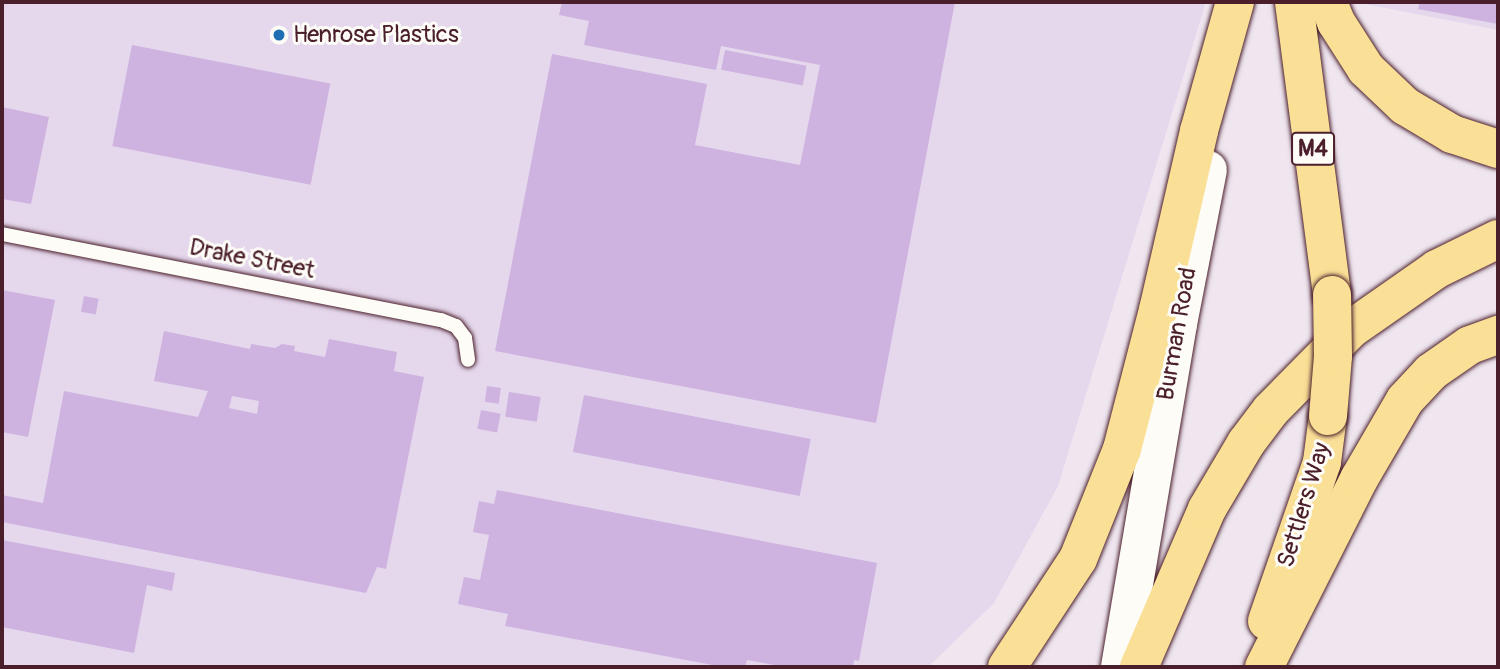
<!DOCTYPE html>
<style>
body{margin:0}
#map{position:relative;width:1500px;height:669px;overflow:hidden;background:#efe6f0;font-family:Pangolin,sans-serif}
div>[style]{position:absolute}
.built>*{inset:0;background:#e5d7ec}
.building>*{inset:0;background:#ceb3e1;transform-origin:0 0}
.roads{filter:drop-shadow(0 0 2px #4a1f2b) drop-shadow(0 0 2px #4a1f2b)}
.service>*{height:14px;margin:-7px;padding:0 7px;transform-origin:7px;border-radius:7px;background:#fdfcf7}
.secondary>*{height:38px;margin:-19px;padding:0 19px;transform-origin:19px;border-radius:19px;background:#fdfcf7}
.motorway>*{height:38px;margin:-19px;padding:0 19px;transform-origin:19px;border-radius:19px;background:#fadf96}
.bridges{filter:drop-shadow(0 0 2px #4a1f2b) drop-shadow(0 0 2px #4a1f2b)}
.motorway-bridge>*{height:38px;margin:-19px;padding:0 19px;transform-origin:19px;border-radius:19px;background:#fadf96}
.dots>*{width:19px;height:19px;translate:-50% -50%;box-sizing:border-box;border:4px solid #fdfcf7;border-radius:50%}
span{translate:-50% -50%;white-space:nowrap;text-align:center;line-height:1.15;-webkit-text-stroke:6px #fdfcf7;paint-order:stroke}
.shield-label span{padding:2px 5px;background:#fdfcf7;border:2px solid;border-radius:5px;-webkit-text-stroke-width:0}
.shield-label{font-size:23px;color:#4a1f2b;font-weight:700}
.poi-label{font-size:24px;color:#4a1f2b}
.left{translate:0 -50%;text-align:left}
.street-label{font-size:24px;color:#4a1f2b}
.frame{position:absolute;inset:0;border:4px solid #4a1f2b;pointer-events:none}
</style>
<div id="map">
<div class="built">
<i style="clip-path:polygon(2px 2px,1206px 2px,1058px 486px,994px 603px,928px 667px,2px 667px)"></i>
<i style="clip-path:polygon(1355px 2px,1498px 2px,1498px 30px)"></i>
</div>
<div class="building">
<i style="clip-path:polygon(562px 2px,955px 2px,876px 423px,495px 351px,552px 54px,707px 84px,695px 145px,800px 165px,820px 65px,721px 46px,716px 70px,584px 45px,589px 21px,559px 15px)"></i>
<i style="clip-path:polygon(1420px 2px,1498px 2px,1498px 24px,1418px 9px)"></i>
<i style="left:132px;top:45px;width:202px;height:103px;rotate:11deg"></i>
<i style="left:725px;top:50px;width:83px;height:20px;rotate:11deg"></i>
<i style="clip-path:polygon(2px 107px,49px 117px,31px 204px,2px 199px)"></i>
<i style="clip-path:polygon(2px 290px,55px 300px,28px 437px,2px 432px)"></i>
<i style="left:84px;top:296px;width:15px;height:16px;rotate:11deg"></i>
<i style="clip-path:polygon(evenodd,164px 331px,250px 349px,251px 344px,275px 348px,282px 344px,295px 346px,294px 351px,325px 357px,329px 339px,397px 352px,394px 371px,424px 377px,386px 569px,377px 567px,366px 593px,2px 522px,2px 495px,43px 503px,64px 391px,198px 417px,208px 391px,154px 381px,164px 331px,232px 396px,259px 401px,257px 414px,229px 408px,232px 396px)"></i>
<i style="left:487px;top:386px;width:14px;height:16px;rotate:8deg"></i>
<i style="left:509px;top:392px;width:32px;height:25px;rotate:9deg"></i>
<i style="left:584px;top:395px;width:231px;height:58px;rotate:11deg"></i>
<i style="left:481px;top:410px;width:20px;height:19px;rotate:11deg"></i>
<i style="clip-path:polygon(497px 490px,877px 563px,859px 661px,854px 660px,853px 667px,786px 667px,747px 660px,745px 667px,723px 667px,505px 626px,508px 614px,458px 604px,464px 577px,480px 580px,489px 535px,473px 532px,479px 501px,494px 504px)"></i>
<i style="clip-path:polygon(2px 540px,175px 573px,172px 591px,147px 585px,134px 653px,2px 627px)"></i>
</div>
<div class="roads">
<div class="service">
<i style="left:2px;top:234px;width:447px;rotate:11.1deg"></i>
<i style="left:441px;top:320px;width:16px;rotate:22deg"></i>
<i style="left:456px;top:326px;width:15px;rotate:53deg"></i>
<i style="left:465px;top:338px;width:22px;rotate:82deg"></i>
</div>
<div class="secondary">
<i style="left:1120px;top:667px;width:348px;rotate:-80.4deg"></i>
<i style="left:1178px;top:324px;width:157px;rotate:-79deg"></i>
</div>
<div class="motorway">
<i style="left:1294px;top:2px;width:295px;rotate:82.6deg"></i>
<i style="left:1328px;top:2px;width:22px;rotate:68deg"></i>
<i style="left:1336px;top:22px;width:56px;rotate:57.4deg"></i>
<i style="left:1366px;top:69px;width:54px;rotate:43.5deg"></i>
<i style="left:1405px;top:106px;width:55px;rotate:30.8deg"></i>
<i style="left:1452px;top:134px;width:48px;rotate:18.1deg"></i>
<i style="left:1267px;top:621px;width:168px;rotate:-70.9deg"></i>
<i style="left:1322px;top:462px;width:46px;rotate:-82.6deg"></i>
<i style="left:1007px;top:667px;width:129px;rotate:-56.7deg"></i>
<i style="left:1078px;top:559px;width:118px;rotate:-68.2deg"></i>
<i style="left:1122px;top:449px;width:144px;rotate:-75.5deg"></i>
<i style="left:1158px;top:310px;width:184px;rotate:-77.1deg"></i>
<i style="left:1199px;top:131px;width:134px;rotate:-74.4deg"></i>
<i style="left:1139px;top:667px;width:172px;rotate:-66.7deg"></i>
<i style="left:1207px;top:509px;width:77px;rotate:-59.4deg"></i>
<i style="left:1246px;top:443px;width:41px;rotate:-52.9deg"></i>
<i style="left:1271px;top:410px;width:114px;rotate:-45.4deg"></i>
<i style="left:1351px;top:329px;width:105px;rotate:-34.9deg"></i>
<i style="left:1437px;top:269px;width:68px;rotate:-26.2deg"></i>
<i style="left:1264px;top:667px;width:211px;rotate:-63.2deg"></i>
<i style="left:1359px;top:479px;width:91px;rotate:-59.8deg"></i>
<i style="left:1405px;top:400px;width:38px;rotate:-47deg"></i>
<i style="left:1431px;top:372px;width:47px;rotate:-34.7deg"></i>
<i style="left:1470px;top:345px;width:30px;rotate:-20deg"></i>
</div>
</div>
<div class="bridges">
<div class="motorway-bridge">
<i style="left:1328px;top:416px;width:60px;rotate:-85.2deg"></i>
<i style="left:1333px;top:356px;width:61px;rotate:-90.9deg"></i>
</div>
</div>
<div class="dots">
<i style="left:279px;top:35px;background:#1f6fb2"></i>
</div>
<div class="shield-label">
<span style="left:1313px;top:149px">M4</span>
</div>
<div class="poi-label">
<span class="left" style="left:293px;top:35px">Henrose Plastics</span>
</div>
<div class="street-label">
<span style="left:252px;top:259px;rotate:11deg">Drake Street</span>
<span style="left:1177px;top:334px;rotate:-80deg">Burman Road</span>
<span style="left:1304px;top:505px;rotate:-73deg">Settlers Way</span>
</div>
<div class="frame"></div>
</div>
